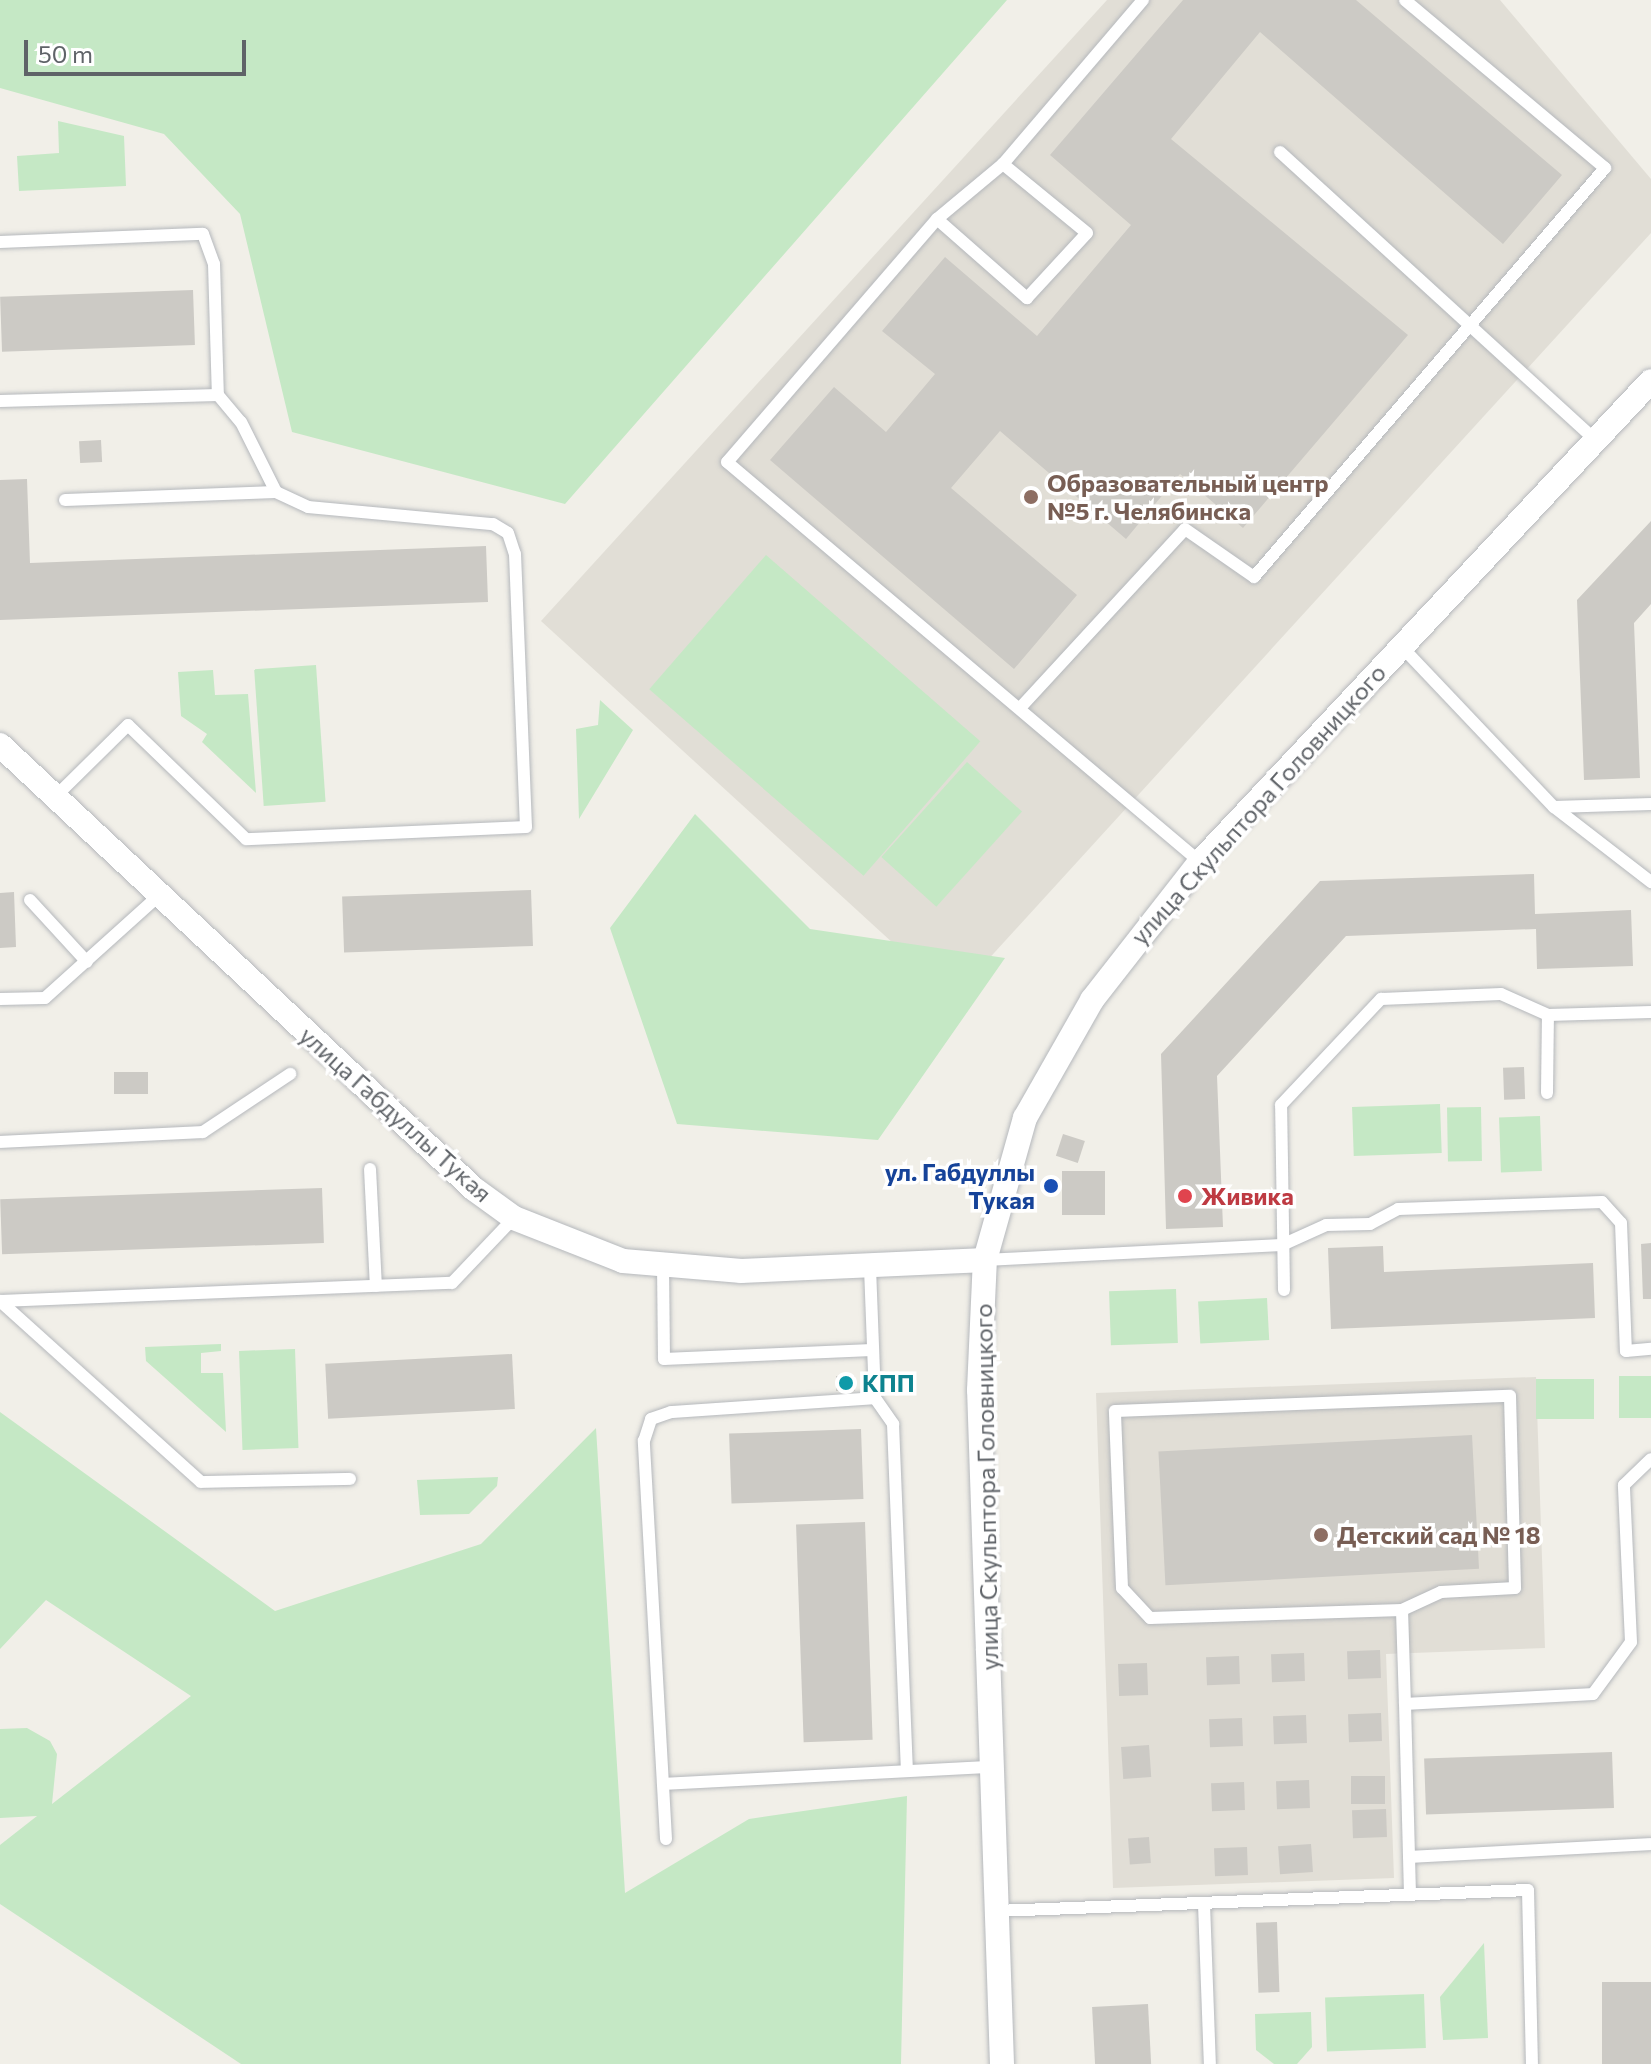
<!DOCTYPE html>
<meta charset="utf-8">
<style>
body{margin:0}
#map{position:relative;width:1651px;height:2064px;overflow:hidden;background:#f1efe8;font-family:Commissioner,sans-serif}
div>[style]{position:absolute}
.education>*{inset:0;background:#e1ded6}
.green>*{inset:0;background:#c5e8c5;transform-origin:0 0}
.building>*{inset:0;background:#cccac5;transform-origin:0 0}
.roads{filter:drop-shadow(0 0 2px #b5b8bc) drop-shadow(0 0 2px #b5b8bc)}
.lane>*{height:12px;margin:-6px;padding:0 6px;transform-origin:6px;border-radius:6px;background:#fff}
.street>*{height:24px;margin:-12px;padding:0 12px;transform-origin:12px;border-radius:12px;background:#fff}
.dots>*{width:22px;height:22px;translate:-50% -50%;box-sizing:border-box;border:4px solid #fff;border-radius:50%}
span{translate:-50% -50%;white-space:nowrap;text-align:center;line-height:1.15;-webkit-text-stroke:7px #fff;paint-order:stroke}
.education-label{font-size:24px;color:#785e54;font-weight:700}
.left{translate:0 -50%;text-align:left}
.street-label{font-size:24px;color:#5f6368}
.transit-label{font-size:24px;color:#164399;font-weight:700}
.right{translate:-100% -50%;text-align:right}
.health-label{font-size:24px;color:#be3a42;font-weight:700}
.culture-label{font-size:24px;color:#0d838f;font-weight:700}
.scale{position:absolute;left:24px;top:40px;width:222px;height:36px;box-sizing:border-box;border:4px solid #5f6368;border-top:0;padding-left:10px;font-size:24px;line-height:28px;white-space:nowrap;color:#5f6368;-webkit-text-stroke:6px #fff;paint-order:stroke}
</style>
<div id="map">
<div class="education">
<i style="clip-path:polygon(1107px 0,1500px 0,1651px 179px,1651px 233px,953px 998px,541px 621px)"></i>
<i style="clip-path:polygon(1536px 1377px,1545px 1648px,1386px 1654px,1394px 1878px,1113px 1888px,1096px 1393px)"></i>
</div>
<div class="green">
<i style="clip-path:polygon(0 0,1007px 0,565px 504px,292px 432px,240px 214px,164px 134px,0 88px)"></i>
<i style="clip-path:polygon(58px 121px,124px 136px,126px 186px,19px 191px,17px 156px,59px 153px)"></i>
<i style="left:766px;top:555px;width:284px;height:178px;rotate:41deg"></i>
<i style="left:316px;top:665px;width:137px;height:62px;rotate:86deg"></i>
<i style="clip-path:polygon(213px 670px,215px 695px,248px 694px,256px 793px,202px 742px,207px 734px,181px 716px,178px 672px)"></i>
<i style="clip-path:polygon(600px 700px,633px 730px,579px 819px,576px 729px,598px 725px)"></i>
<i style="left:967px;top:762px;width:74px;height:128px;rotate:42deg"></i>
<i style="clip-path:polygon(695px 814px,810px 929px,1005px 958px,878px 1140px,677px 1124px,610px 928px)"></i>
<i style="left:1440px;top:1104px;width:49px;height:88px;rotate:88deg"></i>
<i style="left:1481px;top:1107px;width:54px;height:34px;rotate:89deg"></i>
<i style="left:1540px;top:1116px;width:55px;height:41px;rotate:88deg"></i>
<i style="left:1176px;top:1289px;width:54px;height:67px;rotate:88deg"></i>
<i style="left:1267px;top:1298px;width:42px;height:69px;rotate:87deg"></i>
<i style="clip-path:polygon(221px 1344px,221px 1351px,201px 1353px,201px 1373px,223px 1373px,226px 1432px,146px 1361px,145px 1347px)"></i>
<i style="left:295px;top:1349px;width:99px;height:56px;rotate:88deg"></i>
<i style="left:1651px;top:1376px;width:42px;height:32px;rotate:90deg"></i>
<i style="left:1594px;top:1379px;width:40px;height:58px;rotate:90deg"></i>
<i style="clip-path:polygon(0 1412px,275px 1611px,481px 1544px,596px 1428px,625px 1893px,749px 1819px,907px 1796px,901px 2064px,241px 2064px,0 1904px,0 1845px,37px 1816px,0 1818px,0 1729px,27px 1728px,50px 1741px,57px 1754px,52px 1804px,191px 1696px,46px 1600px,0 1649px)"></i>
<i style="clip-path:polygon(498px 1477px,497px 1486px,469px 1514px,420px 1515px,417px 1480px)"></i>
<i style="clip-path:polygon(1484px 1943px,1488px 2038px,1443px 2040px,1440px 1997px)"></i>
<i style="left:1424px;top:1994px;width:54px;height:99px;rotate:88deg"></i>
<i style="clip-path:polygon(1311px 2012px,1312px 2047px,1297px 2064px,1274px 2064px,1256px 2050px,1255px 2014px)"></i>
</div>
<div class="building">
<i style="clip-path:polygon(1183px 0,1356px 0,1562px 175px,1503px 244px,1260px 32px,1171px 139px,1408px 335px,1243px 528px,1180px 474px,1126px 539px,1000px 431px,951px 488px,1077px 595px,1014px 669px,770px 460px,834px 387px,886px 432px,935px 374px,882px 331px,945px 257px,1037px 336px,1131px 225px,1050px 155px)"></i>
<i style="left:193px;top:290px;width:55px;height:193px;rotate:88deg"></i>
<i style="left:101px;top:440px;width:22px;height:22px;rotate:87deg"></i>
<i style="clip-path:polygon(27px 479px,30px 563px,486px 546px,488px 602px,0 620px,0 480px)"></i>
<i style="clip-path:polygon(1651px 521px,1651px 604px,1634px 623px,1640px 778px,1584px 780px,1577px 600px)"></i>
<i style="clip-path:polygon(1534px 874px,1535px 914px,1631px 910px,1633px 966px,1537px 969px,1536px 929px,1346px 936px,1217px 1076px,1223px 1227px,1166px 1229px,1161px 1054px,1320px 881px)"></i>
<i style="left:531px;top:890px;width:56px;height:189px;rotate:88deg"></i>
<i style="clip-path:polygon(14px 892px,16px 947px,0 948px,0 893px)"></i>
<i style="left:1524px;top:1067px;width:32px;height:21px;rotate:88deg"></i>
<i style="left:148px;top:1072px;width:22px;height:34px;rotate:90deg"></i>
<i style="left:1063px;top:1134px;width:23px;height:23px;rotate:18deg"></i>
<i style="left:1062px;top:1171px;width:43px;height:44px"></i>
<i style="left:322px;top:1188px;width:55px;height:322px;rotate:88deg"></i>
<i style="clip-path:polygon(1651px 1243px,1651px 1299px,1643px 1299px,1641px 1244px)"></i>
<i style="clip-path:polygon(1383px 1246px,1384px 1272px,1593px 1263px,1595px 1318px,1331px 1329px,1328px 1248px)"></i>
<i style="left:512px;top:1354px;width:55px;height:187px;rotate:87deg"></i>
<i style="left:836px;top:1376px;width:19px;height:15px"></i>
<i style="left:861px;top:1429px;width:70px;height:132px;rotate:88deg"></i>
<i style="left:1472px;top:1435px;width:134px;height:314px;rotate:87deg"></i>
<i style="left:865px;top:1522px;width:218px;height:69px;rotate:88deg"></i>
<i style="left:1380px;top:1650px;width:28px;height:33px;rotate:88deg"></i>
<i style="left:1304px;top:1653px;width:28px;height:33px;rotate:88deg"></i>
<i style="left:1239px;top:1656px;width:28px;height:33px;rotate:88deg"></i>
<i style="left:1147px;top:1663px;width:32px;height:29px;rotate:88deg"></i>
<i style="left:1381px;top:1713px;width:28px;height:33px;rotate:88deg"></i>
<i style="left:1306px;top:1715px;width:28px;height:33px;rotate:88deg"></i>
<i style="left:1242px;top:1718px;width:28px;height:33px;rotate:88deg"></i>
<i style="left:1149px;top:1745px;width:32px;height:28px;rotate:86deg"></i>
<i style="left:1612px;top:1752px;width:56px;height:188px;rotate:88deg"></i>
<i style="left:1385px;top:1776px;width:28px;height:34px;rotate:90deg"></i>
<i style="left:1309px;top:1780px;width:28px;height:33px;rotate:88deg"></i>
<i style="left:1244px;top:1782px;width:28px;height:33px;rotate:88deg"></i>
<i style="left:1386px;top:1809px;width:28px;height:34px;rotate:88deg"></i>
<i style="left:1149px;top:1837px;width:26px;height:21px;rotate:86deg"></i>
<i style="left:1311px;top:1844px;width:28px;height:33px;rotate:86deg"></i>
<i style="left:1247px;top:1847px;width:28px;height:33px;rotate:88deg"></i>
<i style="left:1277px;top:1922px;width:70px;height:21px;rotate:88deg"></i>
<i style="left:1651px;top:1982px;width:82px;height:49px;rotate:90deg"></i>
<i style="left:1148px;top:2004px;width:60px;height:56px;rotate:87deg"></i>
</div>
<div class="roads">
<div class="lane">
<i style="left:1143px;top:0;width:216px;rotate:130.5deg"></i>
<i style="left:1003px;top:164px;width:86px;rotate:140.2deg"></i>
<i style="left:937px;top:219px;width:321px;rotate:130.8deg"></i>
<i style="left:727px;top:462px;width:619px;rotate:40.22deg"></i>
<i style="left:1280px;top:152px;width:427px;rotate:42.4deg"></i>
<i style="left:937px;top:219px;width:120px;rotate:41.3deg"></i>
<i style="left:1027px;top:298px;width:88px;rotate:-47.3deg"></i>
<i style="left:1087px;top:233px;width:109px;rotate:-140.6deg"></i>
<i style="left:0;top:242px;width:203px;rotate:-2.3deg"></i>
<i style="left:203px;top:234px;width:32px;rotate:70deg"></i>
<i style="left:214px;top:264px;width:131px;rotate:88.3deg"></i>
<i style="left:0;top:401px;width:218px;rotate:-1.6deg"></i>
<i style="left:218px;top:395px;width:35px;rotate:50deg"></i>
<i style="left:241px;top:422px;width:78px;rotate:63.4deg"></i>
<i style="left:276px;top:492px;width:35px;rotate:25deg"></i>
<i style="left:308px;top:507px;width:186px;rotate:5.3deg"></i>
<i style="left:493px;top:524px;width:17px;rotate:31deg"></i>
<i style="left:508px;top:533px;width:22px;rotate:72deg"></i>
<i style="left:515px;top:554px;width:273px;rotate:87.7deg"></i>
<i style="left:526px;top:827px;width:280px;rotate:177.5deg"></i>
<i style="left:246px;top:839px;width:164px;rotate:-136deg"></i>
<i style="left:128px;top:725px;width:104px;rotate:135.4deg"></i>
<i style="left:65px;top:500px;width:211px;rotate:-2.2deg"></i>
<i style="left:1401px;top:646px;width:222px;rotate:46.5deg"></i>
<i style="left:1554px;top:807px;width:123px;rotate:37.7deg"></i>
<i style="left:1020px;top:708px;width:243px;rotate:-47.3deg"></i>
<i style="left:1185px;top:529px;width:84px;rotate:34.8deg"></i>
<i style="left:1254px;top:577px;width:539px;rotate:-49.36deg"></i>
<i style="left:1605px;top:168px;width:261px;rotate:-140deg"></i>
<i style="left:1554px;top:807px;width:97px;rotate:-1.8deg"></i>
<i style="left:30px;top:900px;width:84px;rotate:47.4deg"></i>
<i style="left:0;top:999px;width:45px;rotate:-1.3deg"></i>
<i style="left:45px;top:998px;width:151px;rotate:-42deg"></i>
<i style="left:1547px;top:1093px;width:78px;rotate:-89.3deg"></i>
<i style="left:0;top:1142px;width:203px;rotate:-2.8deg"></i>
<i style="left:203px;top:1132px;width:105px;rotate:-33.7deg"></i>
<i style="left:370px;top:1169px;width:117px;rotate:87.1deg"></i>
<i style="left:985px;top:1260px;width:297px;rotate:-2.9deg"></i>
<i style="left:1282px;top:1245px;width:48px;rotate:-24.4deg"></i>
<i style="left:1326px;top:1225px;width:44px;rotate:-1.3deg"></i>
<i style="left:1370px;top:1224px;width:32px;rotate:-28deg"></i>
<i style="left:1398px;top:1209px;width:204px;rotate:-2deg"></i>
<i style="left:1602px;top:1202px;width:28px;rotate:48deg"></i>
<i style="left:1621px;top:1223px;width:128px;rotate:87.8deg"></i>
<i style="left:1626px;top:1351px;width:25px;rotate:-5deg"></i>
<i style="left:663px;top:1264px;width:95px;rotate:89.4deg"></i>
<i style="left:664px;top:1359px;width:208px;rotate:-2.5deg"></i>
<i style="left:1284px;top:1290px;width:185px;rotate:-90.9deg"></i>
<i style="left:1281px;top:1105px;width:146px;rotate:-46.7deg"></i>
<i style="left:1381px;top:999px;width:120px;rotate:-2.4deg"></i>
<i style="left:1501px;top:994px;width:51px;rotate:24.1deg"></i>
<i style="left:1548px;top:1015px;width:103px;rotate:-1.7deg"></i>
<i style="left:0;top:1301px;width:452px;rotate:-2.3deg"></i>
<i style="left:452px;top:1283px;width:90px;rotate:-46.4deg"></i>
<i style="left:0;top:1301px;width:270px;rotate:42deg"></i>
<i style="left:201px;top:1482px;width:149px;rotate:-1.2deg"></i>
<i style="left:875px;top:1398px;width:32px;rotate:55deg"></i>
<i style="left:893px;top:1424px;width:347px;rotate:87.7deg"></i>
<i style="left:1402px;top:1610px;width:252px;rotate:178.2deg"></i>
<i style="left:1150px;top:1618px;width:41px;rotate:-133deg"></i>
<i style="left:1122px;top:1588px;width:177px;rotate:-92.3deg"></i>
<i style="left:1115px;top:1411px;width:395px;rotate:-2.2deg"></i>
<i style="left:1510px;top:1396px;width:192px;rotate:88.5deg"></i>
<i style="left:1515px;top:1588px;width:74px;rotate:176.9deg"></i>
<i style="left:1441px;top:1592px;width:43px;rotate:155.2deg"></i>
<i style="left:1402px;top:1610px;width:94px;rotate:88.2deg"></i>
<i style="left:663px;top:1784px;width:328px;rotate:-3deg"></i>
<i style="left:666px;top:1839px;width:399px;rotate:-93.2deg"></i>
<i style="left:644px;top:1441px;width:23px;rotate:-72deg"></i>
<i style="left:651px;top:1419px;width:21px;rotate:-19deg"></i>
<i style="left:671px;top:1412px;width:204px;rotate:-3.9deg"></i>
<i style="left:875px;top:1398px;width:131px;rotate:-92.2deg"></i>
<i style="left:1410px;top:1857px;width:241px;rotate:-3.1deg"></i>
<i style="left:1410px;top:1895px;width:191px;rotate:-91.5deg"></i>
<i style="left:1405px;top:1704px;width:188px;rotate:-3deg"></i>
<i style="left:1593px;top:1694px;width:64px;rotate:-53.8deg"></i>
<i style="left:1631px;top:1642px;width:157px;rotate:-92.6deg"></i>
<i style="left:1624px;top:1485px;width:37px;rotate:-44deg"></i>
<i style="left:1204px;top:1904px;width:160px;rotate:87.9deg"></i>
<i style="left:997px;top:1911px;width:531px;rotate:-2.26deg"></i>
<i style="left:1528px;top:1890px;width:174px;rotate:88.7deg"></i>
</div>
<div class="street">
<i style="left:0;top:745px;width:649px;rotate:43.13deg"></i>
<i style="left:474px;top:1189px;width:49px;rotate:35.9deg"></i>
<i style="left:514px;top:1218px;width:117px;rotate:21.5deg"></i>
<i style="left:623px;top:1261px;width:119px;rotate:4.8deg"></i>
<i style="left:742px;top:1271px;width:243px;rotate:-2.6deg"></i>
<i style="left:1002px;top:2064px;width:674px;rotate:-91.95deg"></i>
<i style="left:979px;top:1390px;width:130px;rotate:-87.4deg"></i>
<i style="left:985px;top:1260px;width:148px;rotate:-74.3deg"></i>
<i style="left:1025px;top:1118px;width:136px;rotate:-60.4deg"></i>
<i style="left:1092px;top:1000px;width:175px;rotate:-52deg"></i>
<i style="left:1200px;top:862px;width:659px;rotate:-46.84deg"></i>
</div>
</div>
<div class="dots">
<i style="left:1031px;top:497px;background:#8d6e63"></i>
<i style="left:1051px;top:1186px;background:#1a4fb4"></i>
<i style="left:1185px;top:1196px;background:#e0444e"></i>
<i style="left:846px;top:1383px;background:#0f9aa8"></i>
<i style="left:1321px;top:1535px;background:#8d6e63"></i>
</div>
<div class="education-label">
<span class="left" style="left:1047px;top:497px">Образовательный центр<br>№5 г. Челябинска</span>
<span class="left" style="left:1337px;top:1535px">Детский сад № 18</span>
</div>
<div class="street-label">
<span style="left:1258px;top:804px;rotate:-48deg">улица Скульптора Головницкого</span>
<span style="left:396px;top:1114px;rotate:42deg">улица Габдуллы Тукая</span>
<span style="left:986px;top:1487px;rotate:-91deg">улица Скульптора Головницкого</span>
</div>
<div class="transit-label">
<span class="right" style="left:1035px;top:1186px">ул. Габдуллы<br>Тукая</span>
</div>
<div class="health-label">
<span class="left" style="left:1201px;top:1196px">Живика</span>
</div>
<div class="culture-label">
<span class="left" style="left:862px;top:1383px">КПП</span>
</div>
<div class="scale">50 m</div>
</div>
